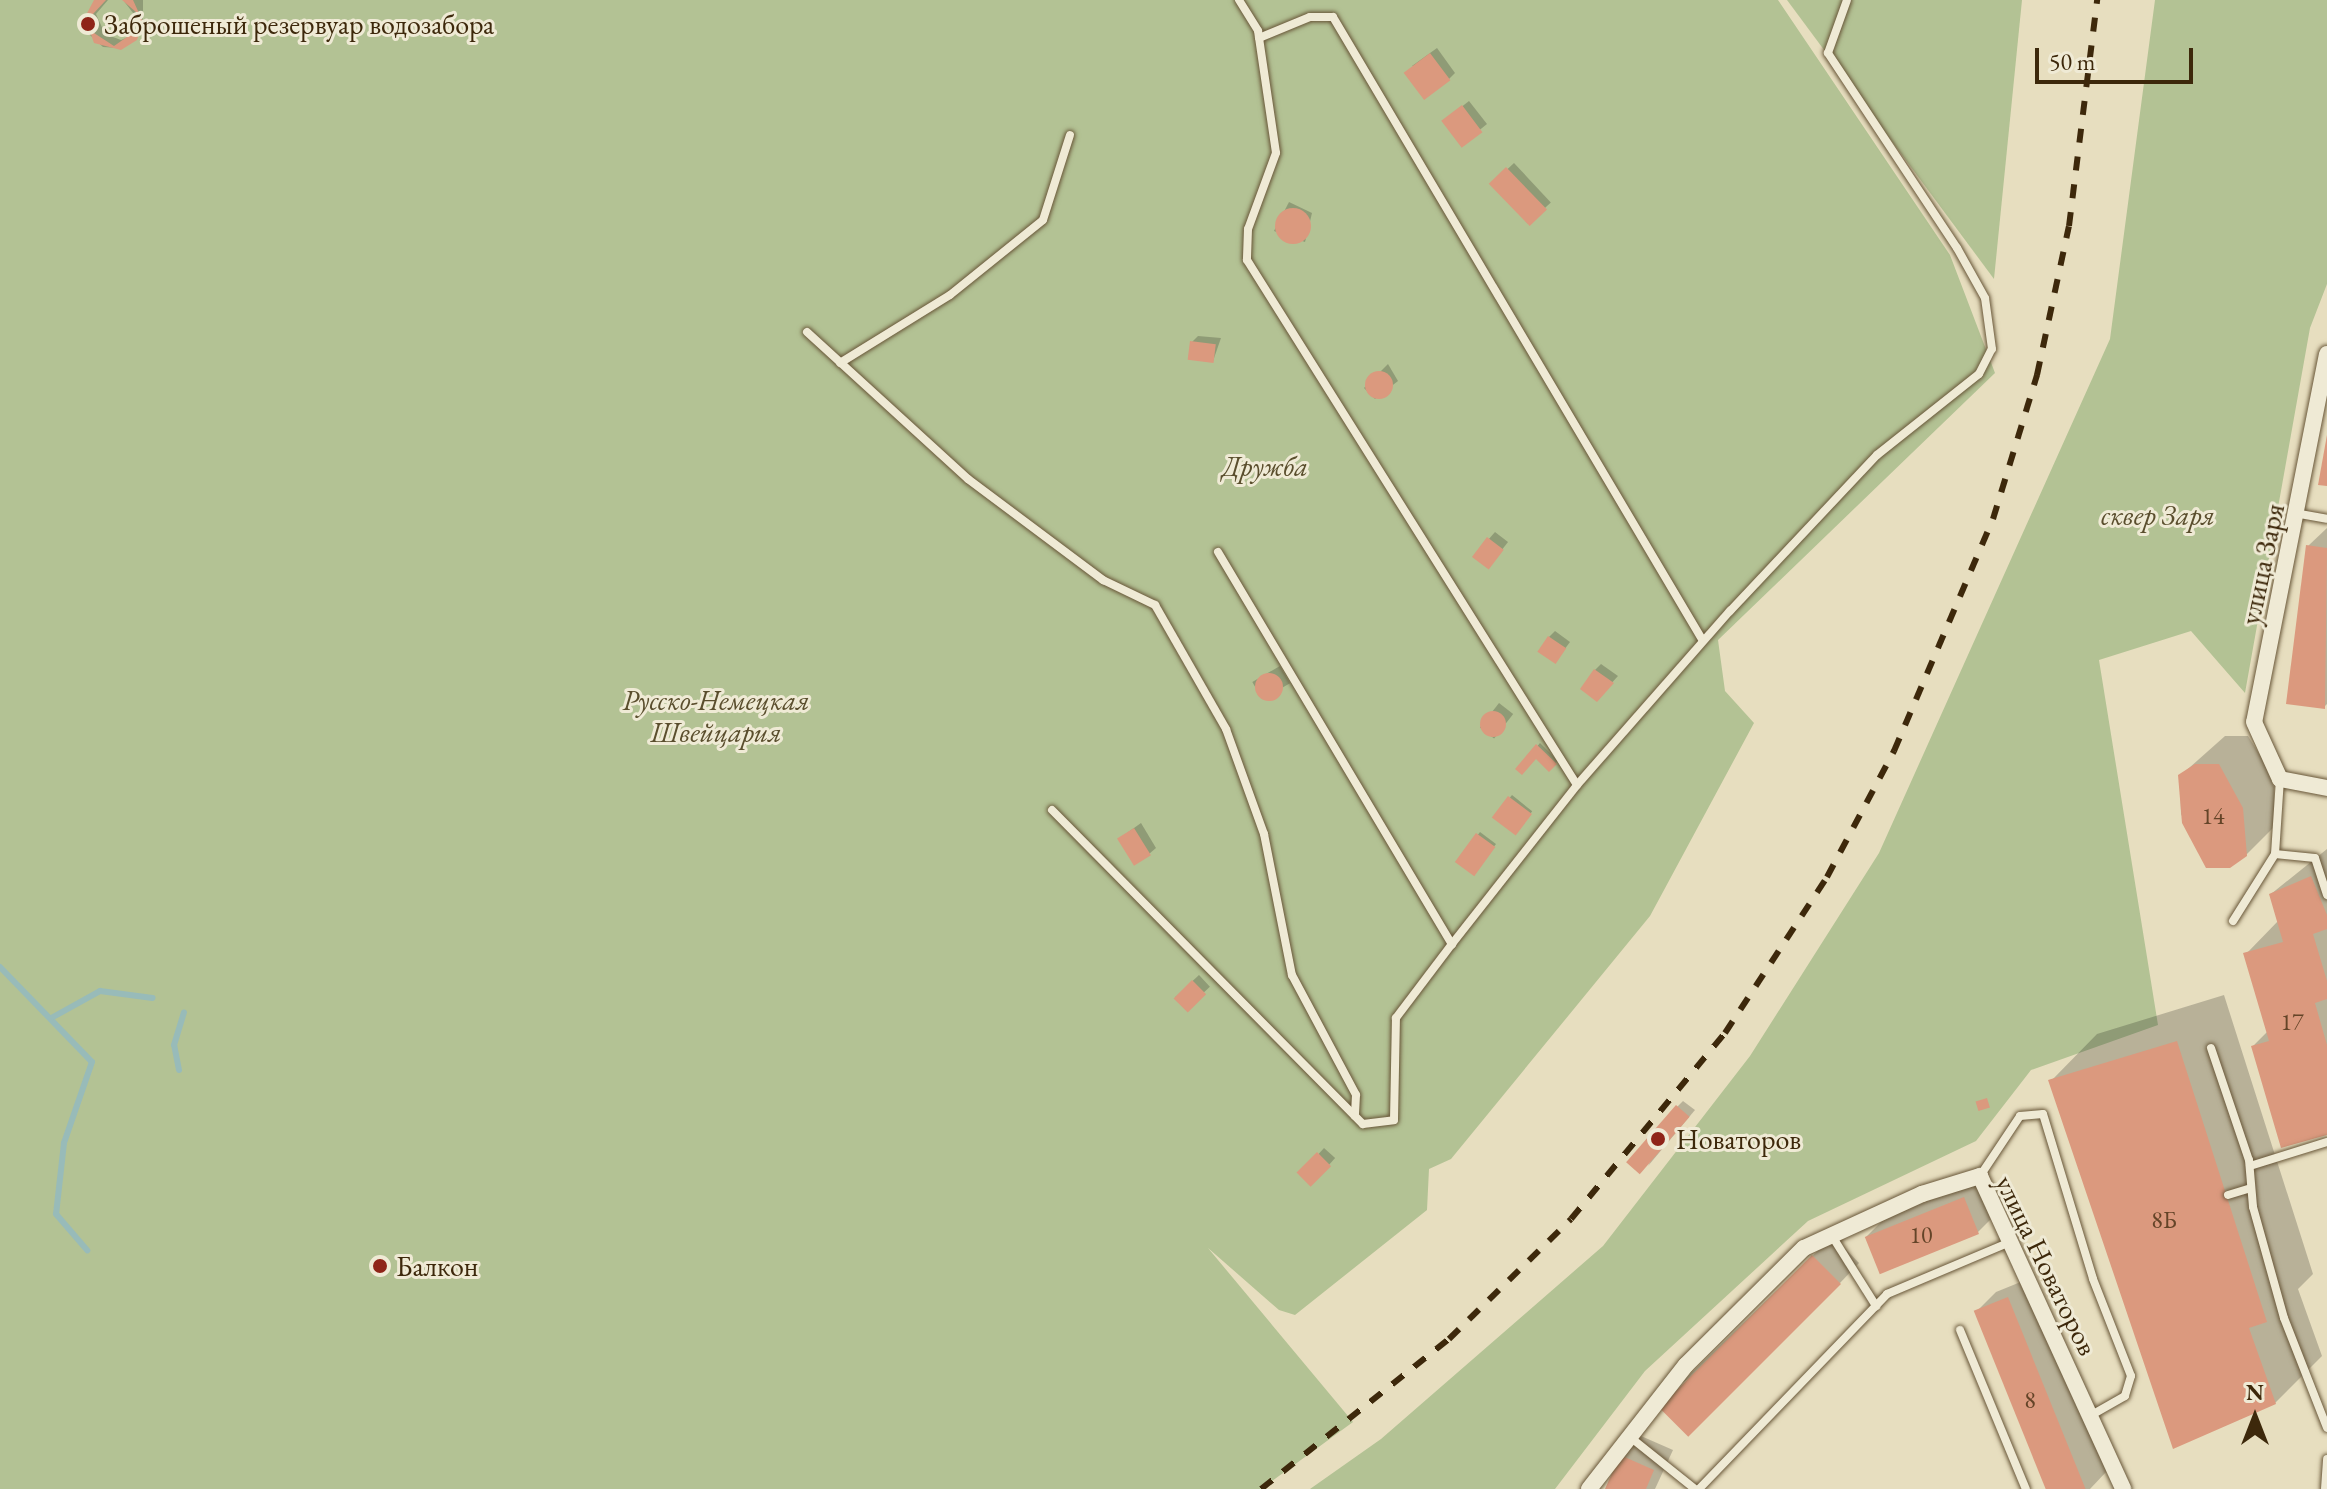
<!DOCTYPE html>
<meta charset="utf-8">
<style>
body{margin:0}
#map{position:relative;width:2327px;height:1489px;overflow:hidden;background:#e7debf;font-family:"EB Garamond",serif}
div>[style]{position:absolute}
.green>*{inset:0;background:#b3c294}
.shadow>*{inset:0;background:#0003;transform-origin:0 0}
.stream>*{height:6px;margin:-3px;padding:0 3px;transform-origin:3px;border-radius:3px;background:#98bbb9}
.building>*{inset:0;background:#db997e;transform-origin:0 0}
.round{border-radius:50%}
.roads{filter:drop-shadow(0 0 2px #685638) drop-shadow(0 0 2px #685638)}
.service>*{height:8px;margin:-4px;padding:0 4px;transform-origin:4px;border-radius:4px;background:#efead5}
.minor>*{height:16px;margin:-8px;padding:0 8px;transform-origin:8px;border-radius:8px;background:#efead5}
.rail>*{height:6px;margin-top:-3px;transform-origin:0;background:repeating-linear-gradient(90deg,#3d280b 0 14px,transparent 0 28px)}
.dots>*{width:22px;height:22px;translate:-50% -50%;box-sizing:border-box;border:4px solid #efead5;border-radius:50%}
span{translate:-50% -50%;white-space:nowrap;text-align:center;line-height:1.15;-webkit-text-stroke:6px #efead5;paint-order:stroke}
.number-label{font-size:24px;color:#644428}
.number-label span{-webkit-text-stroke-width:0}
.poi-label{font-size:28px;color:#3d280b}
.left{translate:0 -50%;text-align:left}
.park-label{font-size:28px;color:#5a4e2d;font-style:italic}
.street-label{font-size:28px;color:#3d280b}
.north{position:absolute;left:2215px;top:1377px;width:80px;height:80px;-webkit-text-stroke:6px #efead5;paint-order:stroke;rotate:0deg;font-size:22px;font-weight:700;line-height:32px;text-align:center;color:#3d280b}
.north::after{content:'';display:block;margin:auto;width:28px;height:36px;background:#3d280b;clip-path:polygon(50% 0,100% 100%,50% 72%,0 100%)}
.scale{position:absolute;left:2035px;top:48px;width:158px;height:36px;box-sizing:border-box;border:4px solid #3d280b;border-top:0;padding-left:10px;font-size:24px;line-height:28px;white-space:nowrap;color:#3d280b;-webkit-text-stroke:6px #efead5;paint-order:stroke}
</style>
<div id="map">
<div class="green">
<i style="clip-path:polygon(0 0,1778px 0,1950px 255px,1995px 373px,1718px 640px,1725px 691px,1754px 723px,1650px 916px,1451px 1159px,1429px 1169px,1427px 1210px,1295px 1315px,1279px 1310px,1208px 1248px,1353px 1422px,1261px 1489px,0 1489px)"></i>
<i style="clip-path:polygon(1787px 0,2022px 0,1994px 279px)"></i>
<i style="clip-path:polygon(2155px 0,2327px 0,2327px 284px,2310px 328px,2245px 693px,2191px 631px,2099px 660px,2158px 1025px,2031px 1070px,1976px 1141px,1808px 1221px,1645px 1371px,1555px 1489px,1310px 1489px,1381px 1439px,1603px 1246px,1750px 1056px,1879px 853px,2110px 339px)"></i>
</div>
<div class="shadow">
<i style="clip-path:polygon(101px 0,108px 0,96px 14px,105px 34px,121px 40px,136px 34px,140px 22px,123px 0,143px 0,143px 32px,121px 48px,103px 47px,90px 35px,87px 17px)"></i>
<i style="clip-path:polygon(1437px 48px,1455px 73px,1449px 79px,1412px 66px)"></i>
<i style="clip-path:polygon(1469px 101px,1487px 124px,1461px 145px,1450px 116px)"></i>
<i style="left:1514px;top:163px;width:54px;height:31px;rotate:47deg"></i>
<i style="clip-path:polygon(1289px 202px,1312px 213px,1305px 242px,1274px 231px)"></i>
<i style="clip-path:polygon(1198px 336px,1221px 338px,1213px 361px,1192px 342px)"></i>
<i style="clip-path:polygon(1388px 364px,1398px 381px,1375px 399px,1364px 388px)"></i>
<i style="clip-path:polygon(2327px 528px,2327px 704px,2324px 707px,2308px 546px)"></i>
<i style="clip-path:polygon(1495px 532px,1508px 542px,1494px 560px,1474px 556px)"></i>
<i style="clip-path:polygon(1555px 631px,1570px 642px,1555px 662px,1549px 637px)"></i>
<i style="clip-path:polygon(1601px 664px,1618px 676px,1597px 699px,1595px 670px)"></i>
<i style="left:1280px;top:666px;width:20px;height:32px;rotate:60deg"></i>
<i style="left:1499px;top:703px;width:18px;height:31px;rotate:38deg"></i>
<i style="clip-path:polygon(2225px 736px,2248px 736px,2263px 760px,2274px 787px,2275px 826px,2246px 855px,2207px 866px,2181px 814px,2180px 776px)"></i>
<i style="clip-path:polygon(1540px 743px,1558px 761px,1549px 769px,1536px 756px,1518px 769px)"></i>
<i style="left:1512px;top:795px;width:26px;height:28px;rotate:39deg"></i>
<i style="clip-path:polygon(1141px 823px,1156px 848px,1149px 854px,1120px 838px)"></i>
<i style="left:1480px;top:832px;width:20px;height:36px;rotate:37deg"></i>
<i style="clip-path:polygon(2327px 849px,2327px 1133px,2253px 1046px,2268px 1031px,2246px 954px,2279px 920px,2271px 894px)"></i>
<i style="left:1199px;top:975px;width:16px;height:33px;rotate:47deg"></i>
<i style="clip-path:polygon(2224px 995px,2313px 1274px,2298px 1289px,2322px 1356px,2275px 1403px,2051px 1081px,2097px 1034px)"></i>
<i style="clip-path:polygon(1683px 1101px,1695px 1110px,1648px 1166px,1677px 1107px)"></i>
<i style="left:1324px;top:1148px;width:15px;height:35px;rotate:42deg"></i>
<i style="clip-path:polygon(1984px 1179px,1998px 1212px,1978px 1232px,1866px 1237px,1886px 1217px)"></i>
<i style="clip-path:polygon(1833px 1236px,1859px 1263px,1840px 1283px,1679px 1385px)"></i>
<i style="clip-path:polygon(2028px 1279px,2107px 1471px,2090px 1489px,2049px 1489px,1976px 1312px,1996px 1292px)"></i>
<i style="clip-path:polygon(1641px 1436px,1673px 1450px,1655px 1489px,1607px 1489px,1621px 1456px)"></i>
</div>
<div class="stream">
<i style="left:0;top:967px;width:132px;rotate:45.9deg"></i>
<i style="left:92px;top:1062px;width:86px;rotate:109.1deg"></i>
<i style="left:64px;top:1143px;width:71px;rotate:96.4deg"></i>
<i style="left:56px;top:1214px;width:48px;rotate:49.3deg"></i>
<i style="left:53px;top:1017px;width:54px;rotate:-29deg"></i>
<i style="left:100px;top:991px;width:53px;rotate:7.5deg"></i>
<i style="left:179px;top:1070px;width:25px;rotate:-101deg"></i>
<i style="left:174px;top:1045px;width:34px;rotate:-73deg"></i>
</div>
<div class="building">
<i style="clip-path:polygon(94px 0,106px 0,93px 14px,94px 33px,114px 46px,137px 30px,136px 12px,122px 0,133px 0,143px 22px,137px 40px,121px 50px,94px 43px,85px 17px)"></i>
<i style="left:1430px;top:53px;width:34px;height:33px;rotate:53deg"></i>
<i style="left:1462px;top:105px;width:34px;height:26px;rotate:53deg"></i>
<i style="left:1506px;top:167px;width:59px;height:24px;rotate:46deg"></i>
<i class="round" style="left:1275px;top:208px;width:36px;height:36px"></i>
<i style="left:1190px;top:341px;width:26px;height:19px;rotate:7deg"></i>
<i class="round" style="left:1365px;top:371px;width:28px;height:28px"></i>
<i style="clip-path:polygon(2327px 435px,2327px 486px,2318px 485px)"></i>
<i style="left:1487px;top:537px;width:21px;height:25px;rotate:37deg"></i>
<i style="clip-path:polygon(2306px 545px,2327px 548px,2325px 709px,2286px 704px)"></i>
<i style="left:1548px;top:636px;width:22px;height:19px;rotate:34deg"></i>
<i style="clip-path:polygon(1594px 669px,1614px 683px,1597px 702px,1580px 689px)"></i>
<i class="round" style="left:1255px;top:673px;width:28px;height:28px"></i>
<i class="round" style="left:1480px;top:711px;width:26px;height:26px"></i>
<i style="clip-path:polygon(1536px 744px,1557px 764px,1549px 772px,1536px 759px,1522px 775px,1515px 769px)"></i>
<i style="clip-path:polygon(2195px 764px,2219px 764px,2243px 808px,2247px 856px,2230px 868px,2206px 868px,2182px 823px,2178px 775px)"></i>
<i style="left:1508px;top:796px;width:30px;height:27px;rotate:37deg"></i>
<i style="left:1134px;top:828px;width:32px;height:20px;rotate:58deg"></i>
<i style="left:1476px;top:833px;width:24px;height:36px;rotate:36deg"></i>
<i style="clip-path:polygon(2311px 876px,2327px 915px,2327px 929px,2313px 934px,2327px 981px,2327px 999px,2315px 1003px,2327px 1045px,2327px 1135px,2281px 1148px,2251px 1046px,2269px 1041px,2243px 953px,2283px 942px,2269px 894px)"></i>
<i style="left:1192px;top:980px;width:20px;height:26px;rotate:45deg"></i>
<i style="clip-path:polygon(2177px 1041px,2267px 1322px,2249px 1328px,2276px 1404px,2173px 1449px,2048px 1080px)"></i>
<i style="left:1987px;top:1098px;width:10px;height:12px;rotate:73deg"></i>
<i style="left:1676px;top:1105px;width:18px;height:76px;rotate:41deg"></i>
<i style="left:1317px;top:1152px;width:20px;height:29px;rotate:45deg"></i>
<i style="left:1964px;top:1197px;width:40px;height:107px;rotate:68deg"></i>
<i style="left:1812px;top:1255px;width:41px;height:216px;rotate:45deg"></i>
<i style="left:2008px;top:1297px;width:208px;height:37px;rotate:68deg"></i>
<i style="clip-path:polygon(1620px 1455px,1654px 1470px,1646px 1489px,1605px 1489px)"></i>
</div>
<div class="roads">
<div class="service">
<i style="left:1239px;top:0;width:36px;rotate:58deg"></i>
<i style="left:1258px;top:31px;width:123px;rotate:81.6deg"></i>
<i style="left:1276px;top:153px;width:81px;rotate:110.2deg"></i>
<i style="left:1248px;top:229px;width:31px;rotate:92deg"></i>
<i style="left:1247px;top:260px;width:620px;rotate:57.85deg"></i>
<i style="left:1259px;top:38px;width:55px;rotate:-22.4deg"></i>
<i style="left:1310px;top:17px;width:23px"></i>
<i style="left:1333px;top:17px;width:725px;rotate:59.33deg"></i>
<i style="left:807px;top:332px;width:218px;rotate:42.4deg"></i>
<i style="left:968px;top:479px;width:169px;rotate:36.8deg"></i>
<i style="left:1103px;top:580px;width:58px;rotate:25.7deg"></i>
<i style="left:1155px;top:605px;width:143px;rotate:60.2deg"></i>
<i style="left:1226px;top:729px;width:112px;rotate:70.1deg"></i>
<i style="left:1264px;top:834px;width:144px;rotate:78.8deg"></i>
<i style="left:1292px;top:975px;width:136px;rotate:61.9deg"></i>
<i style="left:1356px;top:1095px;width:21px;rotate:93deg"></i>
<i style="left:840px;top:363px;width:129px;rotate:-31.7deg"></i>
<i style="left:950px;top:295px;width:119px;rotate:-38.9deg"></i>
<i style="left:1043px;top:220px;width:89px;rotate:-72.4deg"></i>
<i style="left:2300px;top:514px;width:27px;rotate:10deg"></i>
<i style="left:1218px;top:552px;width:457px;rotate:59.2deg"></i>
<i style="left:1052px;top:810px;width:442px;rotate:45.3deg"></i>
<i style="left:1363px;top:1124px;width:31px;rotate:-7deg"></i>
<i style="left:1394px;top:1120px;width:102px;rotate:-88.9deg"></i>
<i style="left:1396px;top:1018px;width:93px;rotate:-52.9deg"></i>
<i style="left:1452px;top:944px;width:202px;rotate:-51.8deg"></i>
<i style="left:1577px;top:785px;width:232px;rotate:-48.7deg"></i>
<i style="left:1730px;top:611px;width:214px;rotate:-46.7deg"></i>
<i style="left:1877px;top:455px;width:130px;rotate:-38.5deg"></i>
<i style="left:1979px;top:374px;width:28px;rotate:-63deg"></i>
<i style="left:1992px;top:349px;width:51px;rotate:-97.8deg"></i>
<i style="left:1985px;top:298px;width:57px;rotate:-119.2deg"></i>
<i style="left:1957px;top:248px;width:234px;rotate:-123.5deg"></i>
<i style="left:1828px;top:53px;width:56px;rotate:-70.3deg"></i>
<i style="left:2275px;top:854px;width:40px;rotate:5.7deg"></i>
<i style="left:2315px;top:858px;width:39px;rotate:72deg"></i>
<i style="left:2233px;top:921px;width:79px;rotate:-57.9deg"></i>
<i style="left:2275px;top:854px;width:75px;rotate:-86.2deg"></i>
<i style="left:2211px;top:1048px;width:118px;rotate:71.3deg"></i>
<i style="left:2249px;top:1160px;width:47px;rotate:85.1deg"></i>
<i style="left:2253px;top:1207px;width:115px;rotate:74.4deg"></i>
<i style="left:2284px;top:1318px;width:118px;rotate:68.6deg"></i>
<i style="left:2250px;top:1166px;width:81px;rotate:-17.3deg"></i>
<i style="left:1980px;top:1176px;width:72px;rotate:-56.3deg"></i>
<i style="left:2020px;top:1116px;width:23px;rotate:-5deg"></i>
<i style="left:2043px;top:1114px;width:172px;rotate:73.1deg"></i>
<i style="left:2093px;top:1279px;width:104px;rotate:68.6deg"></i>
<i style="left:2131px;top:1376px;width:21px;rotate:107deg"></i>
<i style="left:2125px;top:1396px;width:40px;rotate:150.3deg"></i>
<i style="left:2228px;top:1195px;width:24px;rotate:-17deg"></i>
<i style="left:1832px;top:1236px;width:83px;rotate:57.8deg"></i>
<i style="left:1960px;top:1330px;width:172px;rotate:67.5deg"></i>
<i style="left:1630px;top:1437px;width:83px;rotate:38.7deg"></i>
<i style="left:1699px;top:1489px;width:271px;rotate:-46deg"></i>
<i style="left:1887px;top:1294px;width:134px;rotate:-22.9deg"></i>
<i style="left:2325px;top:1489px;width:30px;rotate:-86deg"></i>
</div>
<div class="minor">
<i style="left:2327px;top:354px;width:375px;rotate:101.2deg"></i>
<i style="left:2254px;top:722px;width:63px;rotate:65.5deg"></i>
<i style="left:2280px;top:779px;width:48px;rotate:10.8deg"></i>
<i style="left:1589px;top:1489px;width:157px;rotate:-52deg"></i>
<i style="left:1686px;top:1365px;width:166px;rotate:-44.8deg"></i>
<i style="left:1804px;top:1248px;width:130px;rotate:-24.6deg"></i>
<i style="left:1922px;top:1194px;width:61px;rotate:-17.2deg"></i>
<i style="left:1980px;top:1176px;width:344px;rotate:65.4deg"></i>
</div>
</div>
<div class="rail">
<i style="left:1261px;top:1489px;width:241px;rotate:-38.6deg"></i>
<i style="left:1449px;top:1339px;width:171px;rotate:-44.5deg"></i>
<i style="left:1571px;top:1219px;width:241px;rotate:-50.4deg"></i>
<i style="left:1725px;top:1033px;width:186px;rotate:-56.8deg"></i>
<i style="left:1827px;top:877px;width:143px;rotate:-62deg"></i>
<i style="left:1894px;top:751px;width:252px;rotate:-66.9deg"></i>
<i style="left:1993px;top:519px;width:151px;rotate:-73deg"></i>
<i style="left:2037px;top:375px;width:152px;rotate:-77.9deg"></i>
<i style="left:2069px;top:226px;width:228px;rotate:-82.9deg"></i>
</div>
<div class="dots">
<i style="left:88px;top:24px;background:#8f2418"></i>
<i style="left:1658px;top:1139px;background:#8f2418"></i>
<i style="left:380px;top:1266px;background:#8f2418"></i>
</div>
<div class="number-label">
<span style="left:2213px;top:816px">14</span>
<span style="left:2292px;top:1022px">17</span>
<span style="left:2164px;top:1220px">8Б</span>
<span style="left:1921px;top:1235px">10</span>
<span style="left:2030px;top:1400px">8</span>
</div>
<div class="poi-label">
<span class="left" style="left:104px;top:24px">Заброшеный резервуар водозабора</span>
<span class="left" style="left:1676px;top:1139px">Новаторов</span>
<span class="left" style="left:396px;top:1266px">Балкон</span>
</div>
<div class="park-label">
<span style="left:1265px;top:466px">Дружба</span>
<span style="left:2158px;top:515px">сквер Заря</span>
<span style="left:716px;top:716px">Русско-Немецкая<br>Швейцария</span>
</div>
<div class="street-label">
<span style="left:2262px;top:564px;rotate:-78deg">улица Заря</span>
<span style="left:2047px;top:1265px;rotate:64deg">улица Новаторов</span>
</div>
<div class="north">N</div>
<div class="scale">50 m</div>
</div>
